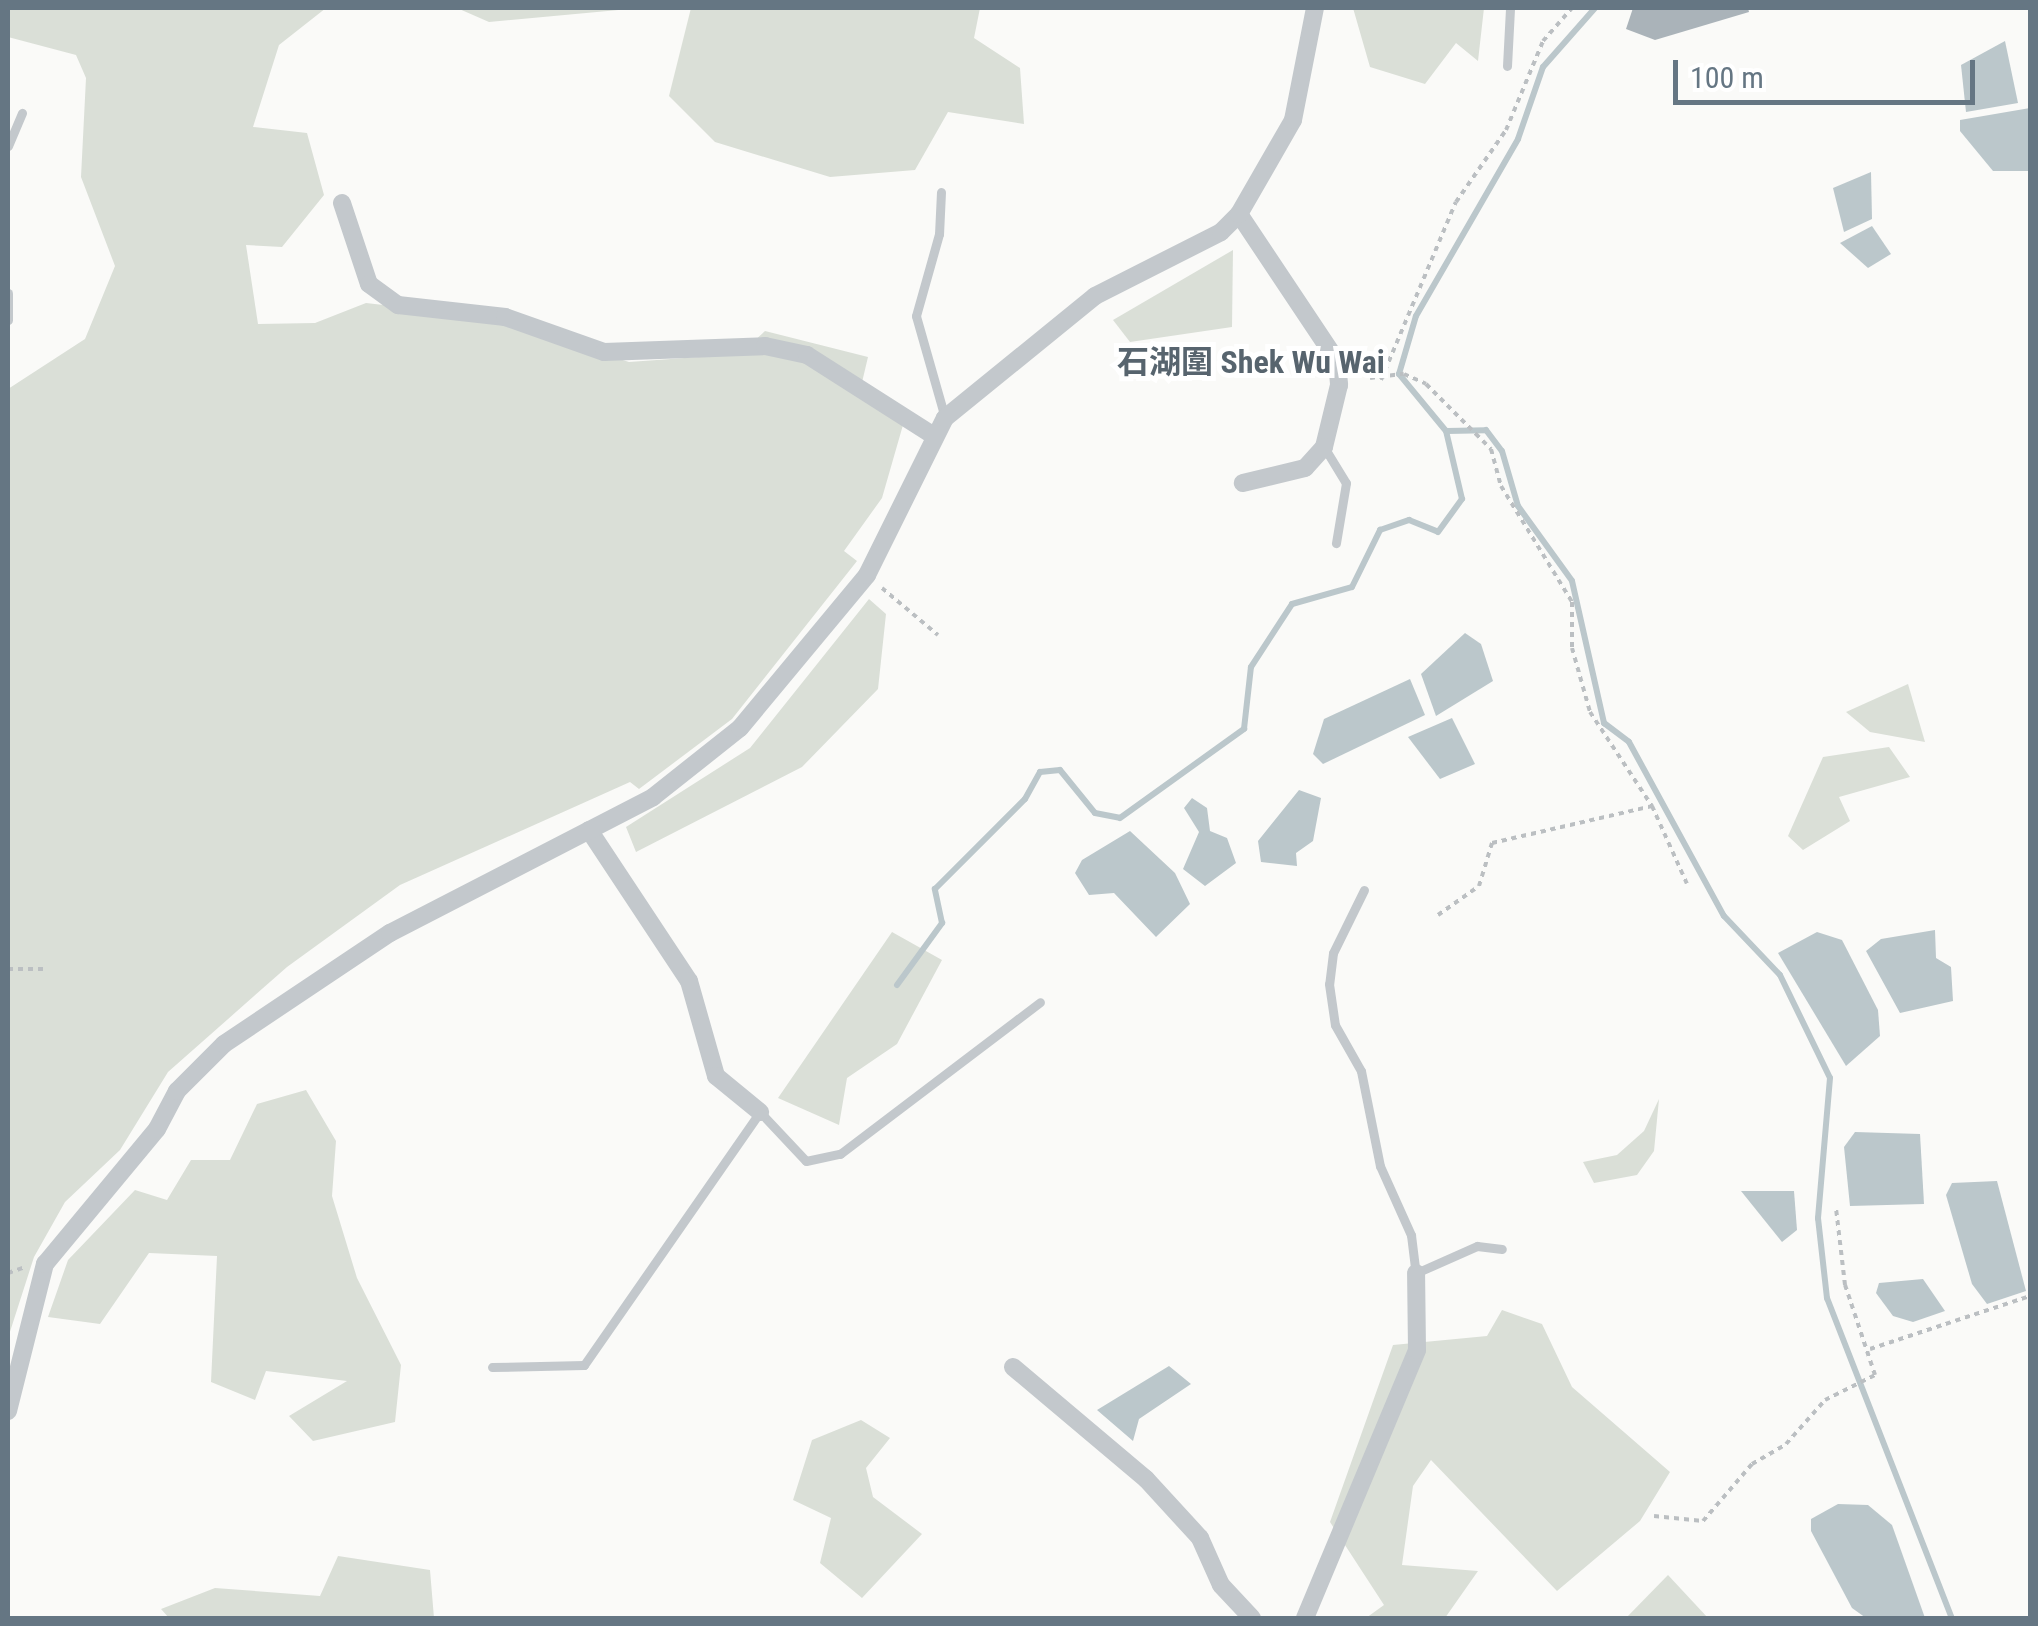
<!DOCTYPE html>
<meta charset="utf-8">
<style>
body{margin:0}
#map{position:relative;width:2038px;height:1626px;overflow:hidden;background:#fafaf8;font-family:"Roboto Condensed","Noto Sans TC",sans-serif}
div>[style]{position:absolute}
.green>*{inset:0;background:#dadfd7}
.water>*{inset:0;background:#bbc7cb}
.stream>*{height:6px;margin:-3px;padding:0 3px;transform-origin:3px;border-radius:3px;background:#bbc7cb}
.building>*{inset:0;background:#aab3b9}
.path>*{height:4px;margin-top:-2px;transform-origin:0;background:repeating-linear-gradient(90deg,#bbbfc2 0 5px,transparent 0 10px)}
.lane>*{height:9px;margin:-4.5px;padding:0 4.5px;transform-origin:4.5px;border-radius:4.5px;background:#c3c8cc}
.street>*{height:18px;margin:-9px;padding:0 9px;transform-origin:9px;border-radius:9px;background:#c3c8cc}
span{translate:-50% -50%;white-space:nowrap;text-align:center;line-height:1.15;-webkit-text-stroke:10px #fff;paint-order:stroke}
.quarter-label{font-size:32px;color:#57646e;font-weight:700}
.frame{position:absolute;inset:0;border:10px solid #657683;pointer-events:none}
.scale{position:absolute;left:1673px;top:60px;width:302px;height:45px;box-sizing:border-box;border:5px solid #657683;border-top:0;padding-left:12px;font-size:30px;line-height:35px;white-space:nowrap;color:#657683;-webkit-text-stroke:8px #fff;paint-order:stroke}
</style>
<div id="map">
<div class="green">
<i style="clip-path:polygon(8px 8px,326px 8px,279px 45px,253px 127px,307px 133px,324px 195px,282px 247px,246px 245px,258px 324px,315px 323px,366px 303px,488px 317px,629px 362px,740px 354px,765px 331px,868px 357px,859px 395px,903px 425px,882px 498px,844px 551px,857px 561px,732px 719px,639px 789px,630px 782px,400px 885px,287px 967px,168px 1072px,120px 1150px,65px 1202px,34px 1257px,8px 1338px,8px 389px,85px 339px,115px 266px,81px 177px,86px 78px,76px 55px,8px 37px)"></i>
<i style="clip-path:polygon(457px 8px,640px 8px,489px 22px)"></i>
<i style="clip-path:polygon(691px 8px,980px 8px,974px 38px,1020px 68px,1024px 124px,948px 112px,915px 170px,830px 177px,715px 142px,669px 96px)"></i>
<i style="clip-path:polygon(1353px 8px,1484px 8px,1478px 61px,1456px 43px,1425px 84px,1370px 67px)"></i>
<i style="clip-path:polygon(1233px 250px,1232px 327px,1130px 342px,1113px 320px)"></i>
<i style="clip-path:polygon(869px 599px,886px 614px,878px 689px,802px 767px,636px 852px,626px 827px,750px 748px)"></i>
<i style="clip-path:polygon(1908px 684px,1925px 742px,1870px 732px,1846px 712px)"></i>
<i style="clip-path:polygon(1889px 747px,1910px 777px,1839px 797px,1850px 821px,1803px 850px,1788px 836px,1823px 757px)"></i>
<i style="clip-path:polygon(892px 932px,942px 960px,897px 1044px,847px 1078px,839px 1125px,778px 1098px)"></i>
<i style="clip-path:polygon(306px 1090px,336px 1141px,332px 1196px,357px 1278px,401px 1365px,395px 1422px,313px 1441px,289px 1416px,347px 1381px,266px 1371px,255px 1400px,211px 1382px,217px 1256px,149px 1253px,100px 1324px,48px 1317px,68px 1260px,135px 1190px,167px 1200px,191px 1160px,230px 1160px,257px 1104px)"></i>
<i style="clip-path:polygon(1659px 1099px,1654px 1151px,1637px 1175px,1594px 1183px,1583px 1162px,1617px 1155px,1644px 1131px)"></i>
<i style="clip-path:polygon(1502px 1310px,1542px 1324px,1572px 1387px,1670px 1472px,1640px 1521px,1557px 1591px,1431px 1460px,1413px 1486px,1402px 1565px,1478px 1571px,1445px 1618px,1366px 1618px,1384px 1605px,1330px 1522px,1393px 1345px,1487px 1336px)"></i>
<i style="clip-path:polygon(861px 1420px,890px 1438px,866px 1468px,873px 1497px,922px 1534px,862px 1598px,820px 1563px,831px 1518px,793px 1500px,812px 1440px)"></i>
<i style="clip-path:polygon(338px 1556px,430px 1570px,434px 1618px,169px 1618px,161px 1609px,215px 1588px,320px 1596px)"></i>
<i style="clip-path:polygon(1668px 1575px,1708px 1618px,1626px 1618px)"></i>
</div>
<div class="water">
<i style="clip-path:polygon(2005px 41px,2018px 103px,1966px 112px,1961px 65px)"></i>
<i style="clip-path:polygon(2030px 108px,2030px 171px,1993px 171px,1960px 131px,1960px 120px)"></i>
<i style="clip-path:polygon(1871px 172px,1872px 219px,1844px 232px,1833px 188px)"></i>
<i style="clip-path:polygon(1872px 226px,1891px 254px,1868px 268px,1840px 243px)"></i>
<i style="clip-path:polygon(1465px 633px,1481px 644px,1493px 681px,1436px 716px,1421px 674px)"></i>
<i style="clip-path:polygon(1410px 679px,1425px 715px,1323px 764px,1313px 754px,1324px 719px)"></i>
<i style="clip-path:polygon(1452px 718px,1475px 764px,1440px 779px,1408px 737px)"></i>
<i style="clip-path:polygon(1299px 790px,1321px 798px,1313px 841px,1296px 853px,1297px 866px,1261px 862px,1258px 841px)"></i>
<i style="clip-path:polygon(1192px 798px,1207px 808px,1210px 831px,1227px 838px,1236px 863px,1205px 886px,1183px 869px,1199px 832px,1184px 808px)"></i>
<i style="clip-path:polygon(1130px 831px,1175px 873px,1190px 904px,1156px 937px,1114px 893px,1089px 895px,1075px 873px,1082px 860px)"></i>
<i style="clip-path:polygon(1935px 930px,1936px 958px,1951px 967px,1953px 1001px,1900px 1013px,1866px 951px,1881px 939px)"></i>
<i style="clip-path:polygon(1817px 932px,1842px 940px,1878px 1010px,1880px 1036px,1846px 1066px,1778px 953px)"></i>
<i style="clip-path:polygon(1855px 1132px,1920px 1134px,1924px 1204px,1850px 1206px,1844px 1147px)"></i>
<i style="clip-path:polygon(1997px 1181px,2026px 1291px,1987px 1304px,1972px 1284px,1946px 1195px,1952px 1183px)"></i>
<i style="clip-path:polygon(1741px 1191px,1794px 1191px,1797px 1230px,1782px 1242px)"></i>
<i style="clip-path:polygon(1923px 1279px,1945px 1311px,1913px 1322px,1893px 1316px,1876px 1293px,1879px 1283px)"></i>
<i style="clip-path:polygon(1169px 1366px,1191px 1384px,1139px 1419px,1133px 1441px,1097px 1410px)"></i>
<i style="clip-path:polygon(1838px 1504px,1868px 1505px,1892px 1525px,1925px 1618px,1866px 1618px,1852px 1608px,1811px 1531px,1811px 1519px)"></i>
</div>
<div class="stream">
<i style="left:1447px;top:431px;width:39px;rotate:-1deg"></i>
<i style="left:1486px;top:430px;width:26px;rotate:53deg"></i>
<i style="left:1502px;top:451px;width:57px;rotate:73.8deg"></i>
<i style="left:1518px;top:506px;width:92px;rotate:54.2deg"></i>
<i style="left:1572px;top:581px;width:146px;rotate:77.3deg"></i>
<i style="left:1604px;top:723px;width:31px;rotate:37deg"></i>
<i style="left:1629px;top:742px;width:198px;rotate:61.4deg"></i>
<i style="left:1724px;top:916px;width:81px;rotate:46.5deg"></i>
<i style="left:1780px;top:975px;width:114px;rotate:64.1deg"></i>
<i style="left:1830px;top:1078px;width:141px;rotate:94.9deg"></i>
<i style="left:1818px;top:1218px;width:81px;rotate:83.6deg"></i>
<i style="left:1827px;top:1298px;width:344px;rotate:68.7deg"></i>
<i style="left:897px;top:985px;width:77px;rotate:-54deg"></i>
<i style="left:942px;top:923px;width:35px;rotate:-102deg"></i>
<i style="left:935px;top:889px;width:127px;rotate:-45deg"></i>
<i style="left:1025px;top:799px;width:31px;rotate:-61deg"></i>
<i style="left:1040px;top:772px;width:20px;rotate:-6deg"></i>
<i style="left:1060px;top:770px;width:55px;rotate:50.9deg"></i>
<i style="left:1095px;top:813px;width:25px;rotate:11deg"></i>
<i style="left:1120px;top:818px;width:153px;rotate:-35.7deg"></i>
<i style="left:1244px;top:729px;width:62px;rotate:-83.6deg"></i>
<i style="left:1251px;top:667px;width:75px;rotate:-56.9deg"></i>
<i style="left:1292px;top:604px;width:62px;rotate:-15.8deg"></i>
<i style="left:1352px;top:587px;width:64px;rotate:-63.8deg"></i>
<i style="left:1380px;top:530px;width:31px;rotate:-19deg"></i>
<i style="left:1409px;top:520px;width:31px;rotate:22deg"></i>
<i style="left:1438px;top:532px;width:41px;rotate:-54deg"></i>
<i style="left:1462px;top:499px;width:70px;rotate:-103.2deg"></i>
<i style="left:1446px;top:431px;width:74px;rotate:-129.5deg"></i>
<i style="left:1399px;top:374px;width:60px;rotate:-73.7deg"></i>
<i style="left:1416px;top:316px;width:204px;rotate:-60deg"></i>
<i style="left:1518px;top:139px;width:76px;rotate:-70.9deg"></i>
<i style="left:1543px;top:67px;width:79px;rotate:-48.6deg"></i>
</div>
<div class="building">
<i style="clip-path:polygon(1633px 8px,1748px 8px,1749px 12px,1655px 40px,1626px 29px)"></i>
</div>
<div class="path">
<i style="left:1356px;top:354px;width:28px;rotate:60deg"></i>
<i style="left:1370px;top:378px;width:34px;rotate:-7deg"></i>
<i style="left:1404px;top:374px;width:24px;rotate:24deg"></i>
<i style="left:1426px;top:384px;width:92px;rotate:45deg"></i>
<i style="left:1491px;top:449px;width:38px;rotate:75deg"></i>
<i style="left:1501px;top:486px;width:136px;rotate:58.5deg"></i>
<i style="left:1572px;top:602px;width:46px;rotate:90deg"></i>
<i style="left:1572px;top:648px;width:66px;rotate:74.3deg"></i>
<i style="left:1590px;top:712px;width:113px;rotate:56.6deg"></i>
<i style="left:1652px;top:806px;width:85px;rotate:65.8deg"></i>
<i style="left:1381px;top:380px;width:193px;rotate:-67.2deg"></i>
<i style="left:1456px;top:202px;width:88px;rotate:-55.2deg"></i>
<i style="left:1506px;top:130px;width:96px;rotate:-67.4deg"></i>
<i style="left:1543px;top:41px;width:44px;rotate:-48.7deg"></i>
<i style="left:882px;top:588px;width:73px;rotate:40deg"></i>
<i style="left:1438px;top:915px;width:50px;rotate:-35.3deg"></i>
<i style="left:1479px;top:886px;width:45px;rotate:-73.2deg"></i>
<i style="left:1492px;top:843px;width:164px;rotate:-13deg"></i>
<i style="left:8px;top:969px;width:36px"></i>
<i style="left:8px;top:1273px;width:18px;rotate:-19deg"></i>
<i style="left:1870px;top:1349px;width:169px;rotate:-18.3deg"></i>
<i style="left:1654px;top:1516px;width:49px;rotate:5.8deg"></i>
<i style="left:1703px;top:1521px;width:75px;rotate:-49.3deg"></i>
<i style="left:1752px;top:1464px;width:39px;rotate:-30deg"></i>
<i style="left:1786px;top:1444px;width:59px;rotate:-48.4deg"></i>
<i style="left:1825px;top:1400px;width:56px;rotate:-26.6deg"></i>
<i style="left:1875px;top:1375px;width:95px;rotate:-108.4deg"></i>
<i style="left:1845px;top:1285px;width:78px;rotate:-96.7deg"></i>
</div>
<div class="lane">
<i style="left:1507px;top:66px;width:58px;rotate:-87deg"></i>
<i style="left:8px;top:146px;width:36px;rotate:-67deg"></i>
<i style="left:941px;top:192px;width:42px;rotate:92.7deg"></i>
<i style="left:939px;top:234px;width:85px;rotate:105.7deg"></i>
<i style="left:916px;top:316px;width:106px;rotate:74.1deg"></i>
<i style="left:8px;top:293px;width:27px;rotate:90deg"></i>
<i style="left:1324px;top:447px;width:42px;rotate:58.6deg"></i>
<i style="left:1346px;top:483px;width:61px;rotate:99.5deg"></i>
<i style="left:1364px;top:890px;width:70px;rotate:116.2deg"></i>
<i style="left:1333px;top:953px;width:31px;rotate:97deg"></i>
<i style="left:1329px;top:984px;width:41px;rotate:81.7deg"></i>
<i style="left:1335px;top:1025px;width:53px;rotate:60.5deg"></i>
<i style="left:1361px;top:1071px;width:97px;rotate:78.7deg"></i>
<i style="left:1380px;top:1166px;width:76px;rotate:65.8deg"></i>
<i style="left:1411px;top:1235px;width:38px;rotate:83deg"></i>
<i style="left:1416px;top:1273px;width:67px;rotate:-23.9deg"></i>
<i style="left:1477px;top:1246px;width:25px;rotate:7deg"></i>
<i style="left:492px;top:1367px;width:92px;rotate:-1.2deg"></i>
<i style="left:584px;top:1365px;width:308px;rotate:-55.2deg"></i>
<i style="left:760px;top:1112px;width:67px;rotate:46.8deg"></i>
<i style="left:806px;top:1161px;width:35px;rotate:-12deg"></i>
<i style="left:840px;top:1154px;width:251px;rotate:-37.2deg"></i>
</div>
<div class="street">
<i style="left:342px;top:203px;width:85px;rotate:71.6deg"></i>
<i style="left:369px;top:284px;width:36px;rotate:36deg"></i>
<i style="left:398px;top:305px;width:108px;rotate:6.4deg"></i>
<i style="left:505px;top:317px;width:105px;rotate:19.5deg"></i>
<i style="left:604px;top:352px;width:161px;rotate:-2.1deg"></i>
<i style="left:765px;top:346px;width:43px;rotate:12.1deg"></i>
<i style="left:807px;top:355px;width:147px;rotate:32.5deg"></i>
<i style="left:1239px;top:214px;width:177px;rotate:56.3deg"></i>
<i style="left:1337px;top:361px;width:24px;rotate:85deg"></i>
<i style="left:1339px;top:385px;width:64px;rotate:103.6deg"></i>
<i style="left:1324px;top:447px;width:28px;rotate:132deg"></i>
<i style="left:1305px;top:468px;width:64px;rotate:166.4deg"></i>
<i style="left:589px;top:830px;width:181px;rotate:56.5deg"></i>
<i style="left:689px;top:981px;width:99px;rotate:74.1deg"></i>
<i style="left:716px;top:1076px;width:57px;rotate:39.3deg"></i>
<i style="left:1013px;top:1367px;width:174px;rotate:40.1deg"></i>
<i style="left:1146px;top:1479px;width:80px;rotate:47.5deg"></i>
<i style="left:1200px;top:1538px;width:51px;rotate:65.9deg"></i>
<i style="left:1221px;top:1585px;width:45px;rotate:46.8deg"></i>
<i style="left:8px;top:1411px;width:152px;rotate:-75.9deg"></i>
<i style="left:45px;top:1264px;width:175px;rotate:-50.3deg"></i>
<i style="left:157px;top:1129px;width:43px;rotate:-62.2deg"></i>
<i style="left:177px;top:1091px;width:66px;rotate:-45deg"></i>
<i style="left:224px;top:1044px;width:200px;rotate:-33.8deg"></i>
<i style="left:390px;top:933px;width:296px;rotate:-27.3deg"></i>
<i style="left:653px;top:797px;width:111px;rotate:-38.4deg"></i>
<i style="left:740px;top:728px;width:199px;rotate:-50.3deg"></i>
<i style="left:867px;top:575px;width:175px;rotate:-63.6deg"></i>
<i style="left:945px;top:418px;width:193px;rotate:-39.1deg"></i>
<i style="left:1095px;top:296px;width:141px;rotate:-26.9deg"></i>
<i style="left:1221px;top:232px;width:25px;rotate:-45deg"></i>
<i style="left:1239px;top:214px;width:108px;rotate:-60.1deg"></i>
<i style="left:1293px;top:120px;width:114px;rotate:-78.9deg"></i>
<i style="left:1305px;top:1618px;width:290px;rotate:-67.3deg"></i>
<i style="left:1417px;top:1350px;width:77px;rotate:-90.7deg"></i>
</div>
<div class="quarter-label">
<span style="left:1251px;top:362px">石湖圍 Shek Wu Wai</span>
</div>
<div class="frame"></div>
<div class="scale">100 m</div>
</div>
